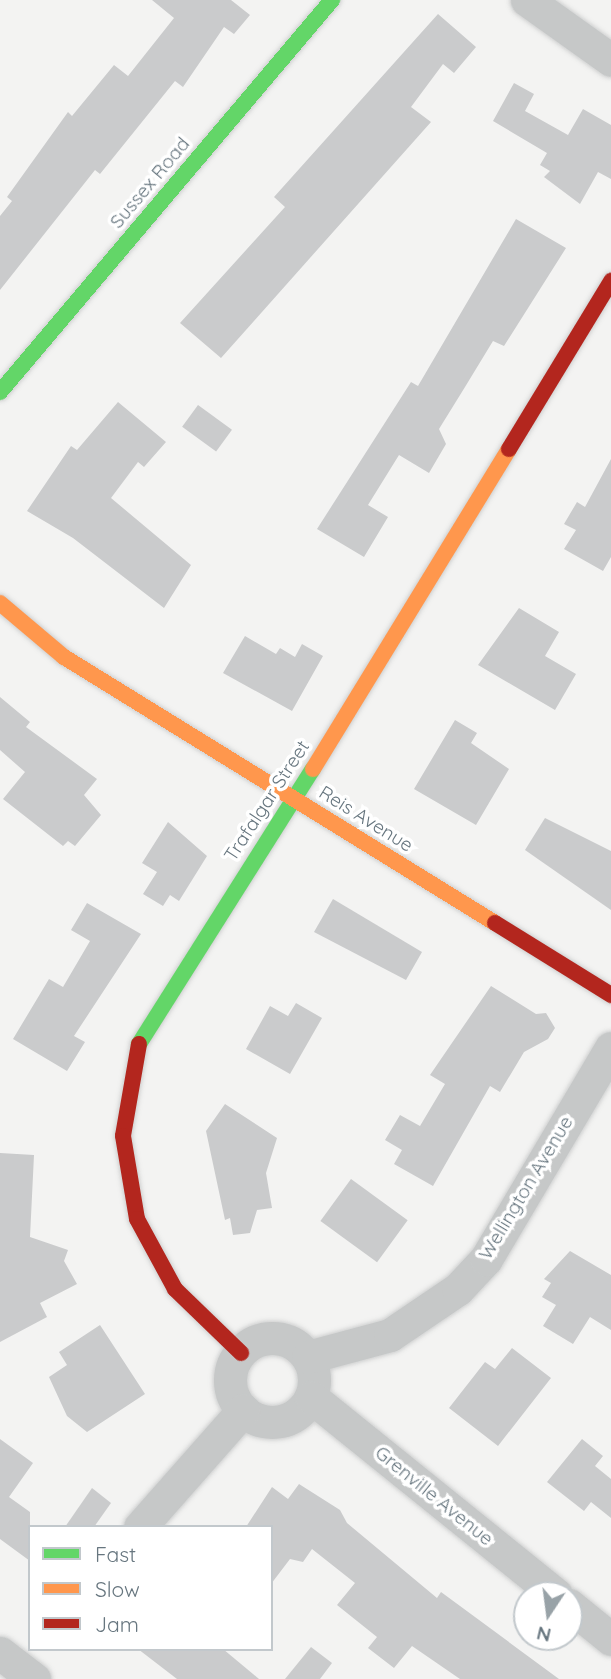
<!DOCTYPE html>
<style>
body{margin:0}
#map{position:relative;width:611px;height:1679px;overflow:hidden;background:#f3f3f2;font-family:Quicksand,sans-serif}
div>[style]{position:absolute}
.building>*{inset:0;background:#cacbcc;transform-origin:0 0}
.roads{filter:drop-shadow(0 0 2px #cfd0d0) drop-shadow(0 0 2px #cfd0d0)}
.street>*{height:33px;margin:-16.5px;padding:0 16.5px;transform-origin:16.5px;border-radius:16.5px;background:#c6c8c8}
.street>.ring{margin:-16.5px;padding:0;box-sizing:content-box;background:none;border:33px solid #c6c8c8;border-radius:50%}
.fast>*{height:16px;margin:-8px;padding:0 8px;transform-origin:8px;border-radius:8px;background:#63d668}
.slow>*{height:16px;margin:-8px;padding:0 8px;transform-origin:8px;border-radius:8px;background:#ff974d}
.jam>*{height:16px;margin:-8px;padding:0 8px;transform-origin:8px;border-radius:8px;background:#b3261e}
span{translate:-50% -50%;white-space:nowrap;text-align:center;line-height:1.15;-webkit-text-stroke:7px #fff;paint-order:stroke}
.street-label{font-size:19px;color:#67767f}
.legend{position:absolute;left:28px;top:1525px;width:245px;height:126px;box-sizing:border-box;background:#fff;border:2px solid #c2c8cc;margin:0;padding:9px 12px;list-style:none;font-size:21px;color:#67767f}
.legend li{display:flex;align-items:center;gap:14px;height:35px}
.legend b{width:35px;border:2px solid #c2c8cc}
.north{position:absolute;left:513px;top:1581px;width:70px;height:70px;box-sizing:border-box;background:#fff;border:2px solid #c2c8cc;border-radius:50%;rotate:193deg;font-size:19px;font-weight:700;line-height:28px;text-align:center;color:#67767f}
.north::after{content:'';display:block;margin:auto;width:24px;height:32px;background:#98a2a7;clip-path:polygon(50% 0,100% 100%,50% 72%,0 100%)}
</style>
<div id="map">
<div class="building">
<i style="clip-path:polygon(152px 0,231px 0,250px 15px,234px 34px,224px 27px,183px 87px,175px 81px,100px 174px,95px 170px,0 290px,0 216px,12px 201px,7px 197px,68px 112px,72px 116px,114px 65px,128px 76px,174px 18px)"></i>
<i style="clip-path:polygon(438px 14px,476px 47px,454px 73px,443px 64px,411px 107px,431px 122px,221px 358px,180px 323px,285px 207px,274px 197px)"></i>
<i style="clip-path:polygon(514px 83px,534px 94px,525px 111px,568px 135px,583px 109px,611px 125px,611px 179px,598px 172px,580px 204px,544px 177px,550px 171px,540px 165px,547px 153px,493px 121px)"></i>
<i style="clip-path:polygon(516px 219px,566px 248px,504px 346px,493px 341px,465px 387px,439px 429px,446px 444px,429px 473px,399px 455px,368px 505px,388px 517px,364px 557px,317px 529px,411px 382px,418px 386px)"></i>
<i style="clip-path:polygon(118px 402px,166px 442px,144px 467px,138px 462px,111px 498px,191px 565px,164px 608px,73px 538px,27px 511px,71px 446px,77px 450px)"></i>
<i style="left:198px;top:405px;width:42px;height:27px;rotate:36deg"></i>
<i style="clip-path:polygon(611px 459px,611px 557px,603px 571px,564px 549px,576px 530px,564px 524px,577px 502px,585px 507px)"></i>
<i style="clip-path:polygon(519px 608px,559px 632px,545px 656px,576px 674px,555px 710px,478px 665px)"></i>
<i style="clip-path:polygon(245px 636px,276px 654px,280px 648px,295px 657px,302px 644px,323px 656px,292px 711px,223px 673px)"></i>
<i style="clip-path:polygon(0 697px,30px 722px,26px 727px,97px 779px,84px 795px,101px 815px,75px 846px,68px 841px,63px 846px,3px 799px,25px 772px,0 750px)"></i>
<i style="clip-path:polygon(455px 720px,477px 733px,471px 743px,509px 769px,476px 825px,414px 789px)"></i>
<i style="clip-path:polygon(545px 818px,611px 851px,611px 910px,525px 850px)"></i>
<i style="clip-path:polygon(168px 822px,207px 856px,179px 901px,170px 895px,163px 906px,143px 894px,157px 872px,142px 863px)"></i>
<i style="clip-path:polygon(333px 899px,422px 952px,406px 980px,314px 932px)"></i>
<i style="clip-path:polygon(87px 903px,141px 934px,74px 1036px,85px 1042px,67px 1071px,13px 1039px,49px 979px,63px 987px,90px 941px,71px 930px)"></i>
<i style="clip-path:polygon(491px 986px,536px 1014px,546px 1013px,555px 1028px,548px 1039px,524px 1052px,500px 1092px,490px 1086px,433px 1186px,394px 1164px,402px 1150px,385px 1140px,400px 1115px,420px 1126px,445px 1084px,430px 1075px)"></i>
<i style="clip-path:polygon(296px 1003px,322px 1018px,290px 1074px,246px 1049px,270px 1006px,288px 1016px)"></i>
<i style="clip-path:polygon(225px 1104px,277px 1138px,266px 1173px,272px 1208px,257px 1210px,250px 1233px,233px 1235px,230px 1218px,225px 1220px,206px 1131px)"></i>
<i style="clip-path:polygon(0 1153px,34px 1155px,30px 1237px,68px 1250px,64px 1261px,77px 1284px,40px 1303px,47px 1317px,0 1342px)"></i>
<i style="left:351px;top:1179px;width:70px;height:52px;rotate:36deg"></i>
<i style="clip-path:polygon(570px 1251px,611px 1275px,611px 1330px,590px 1317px,573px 1344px,543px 1326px,556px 1305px,542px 1297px,551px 1283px,544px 1279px)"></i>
<i style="clip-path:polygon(100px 1325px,145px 1394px,87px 1432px,67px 1416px,49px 1377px,67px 1365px,59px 1352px)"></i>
<i style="clip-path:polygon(512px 1348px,551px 1378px,498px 1446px,449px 1408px,485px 1362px,495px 1369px)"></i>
<i style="clip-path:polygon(0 1439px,33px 1463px,9px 1497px,30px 1512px,30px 1561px,0 1539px)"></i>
<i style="clip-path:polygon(582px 1439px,603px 1456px,595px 1466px,611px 1479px,611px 1518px,591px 1502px,584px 1511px,547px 1482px)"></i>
<i style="clip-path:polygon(299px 1484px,340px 1510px,347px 1523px,437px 1598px,441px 1592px,559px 1679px,460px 1679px,412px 1646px,394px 1668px,368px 1648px,377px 1637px,337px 1605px,355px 1583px,312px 1549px,303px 1562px,290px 1559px,271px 1584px,271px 1527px,246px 1527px,272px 1487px,288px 1499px)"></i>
<i style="clip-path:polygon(92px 1488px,111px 1503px,94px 1527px,65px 1527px)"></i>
<i style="clip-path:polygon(311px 1647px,332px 1663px,320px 1679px,285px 1679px)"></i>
<i style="clip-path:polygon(138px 1649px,223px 1649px,259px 1679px,177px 1679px)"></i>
</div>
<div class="roads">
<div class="street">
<i style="left:527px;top:0;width:103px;rotate:35.5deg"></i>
<i class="ring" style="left:230px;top:1338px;width:51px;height:51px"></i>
<i style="left:308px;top:1357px;width:85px;rotate:-15deg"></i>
<i style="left:390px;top:1335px;width:82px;rotate:-34.1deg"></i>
<i style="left:458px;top:1289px;width:41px;rotate:-47deg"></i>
<i style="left:486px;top:1259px;width:245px;rotate:-59.4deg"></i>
<i style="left:311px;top:1397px;width:315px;rotate:38.9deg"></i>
<i style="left:140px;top:1527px;width:156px;rotate:-48.6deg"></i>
<i style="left:569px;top:1605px;width:54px;rotate:39deg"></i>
<i style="left:0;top:1653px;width:43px;rotate:37.4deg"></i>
</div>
<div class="fast">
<i style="left:0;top:392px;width:514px;rotate:-49.74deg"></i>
<i style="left:139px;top:1044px;width:325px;rotate:-57.7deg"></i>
</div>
<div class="slow">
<i style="left:0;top:603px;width:84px;rotate:40.2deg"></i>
<i style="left:64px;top:657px;width:506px;rotate:31.68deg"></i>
<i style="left:313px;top:769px;width:375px;rotate:-58.5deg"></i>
</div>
<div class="jam">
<i style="left:509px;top:449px;width:197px;rotate:-58.7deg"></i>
<i style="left:495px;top:923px;width:137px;rotate:31.8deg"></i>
<i style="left:139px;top:1044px;width:93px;rotate:99.9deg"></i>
<i style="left:123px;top:1136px;width:84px;rotate:80.4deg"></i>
<i style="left:137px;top:1219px;width:80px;rotate:61.5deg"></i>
<i style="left:175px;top:1289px;width:92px;rotate:44.1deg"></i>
</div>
</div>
<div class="street-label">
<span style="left:150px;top:183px;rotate:-50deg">Sussex Road</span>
<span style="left:267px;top:801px;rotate:-57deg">Trafalgar Street</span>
<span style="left:366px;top:819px;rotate:32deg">Reis Avenue</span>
<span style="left:526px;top:1188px;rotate:-59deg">Wellington Avenue</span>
<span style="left:434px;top:1496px;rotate:39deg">Grenville Avenue</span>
</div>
<ul class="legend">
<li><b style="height:9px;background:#63d668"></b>Fast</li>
<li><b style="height:9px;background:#ff974d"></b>Slow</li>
<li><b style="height:9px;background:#b3261e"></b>Jam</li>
</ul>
<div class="north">N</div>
</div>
